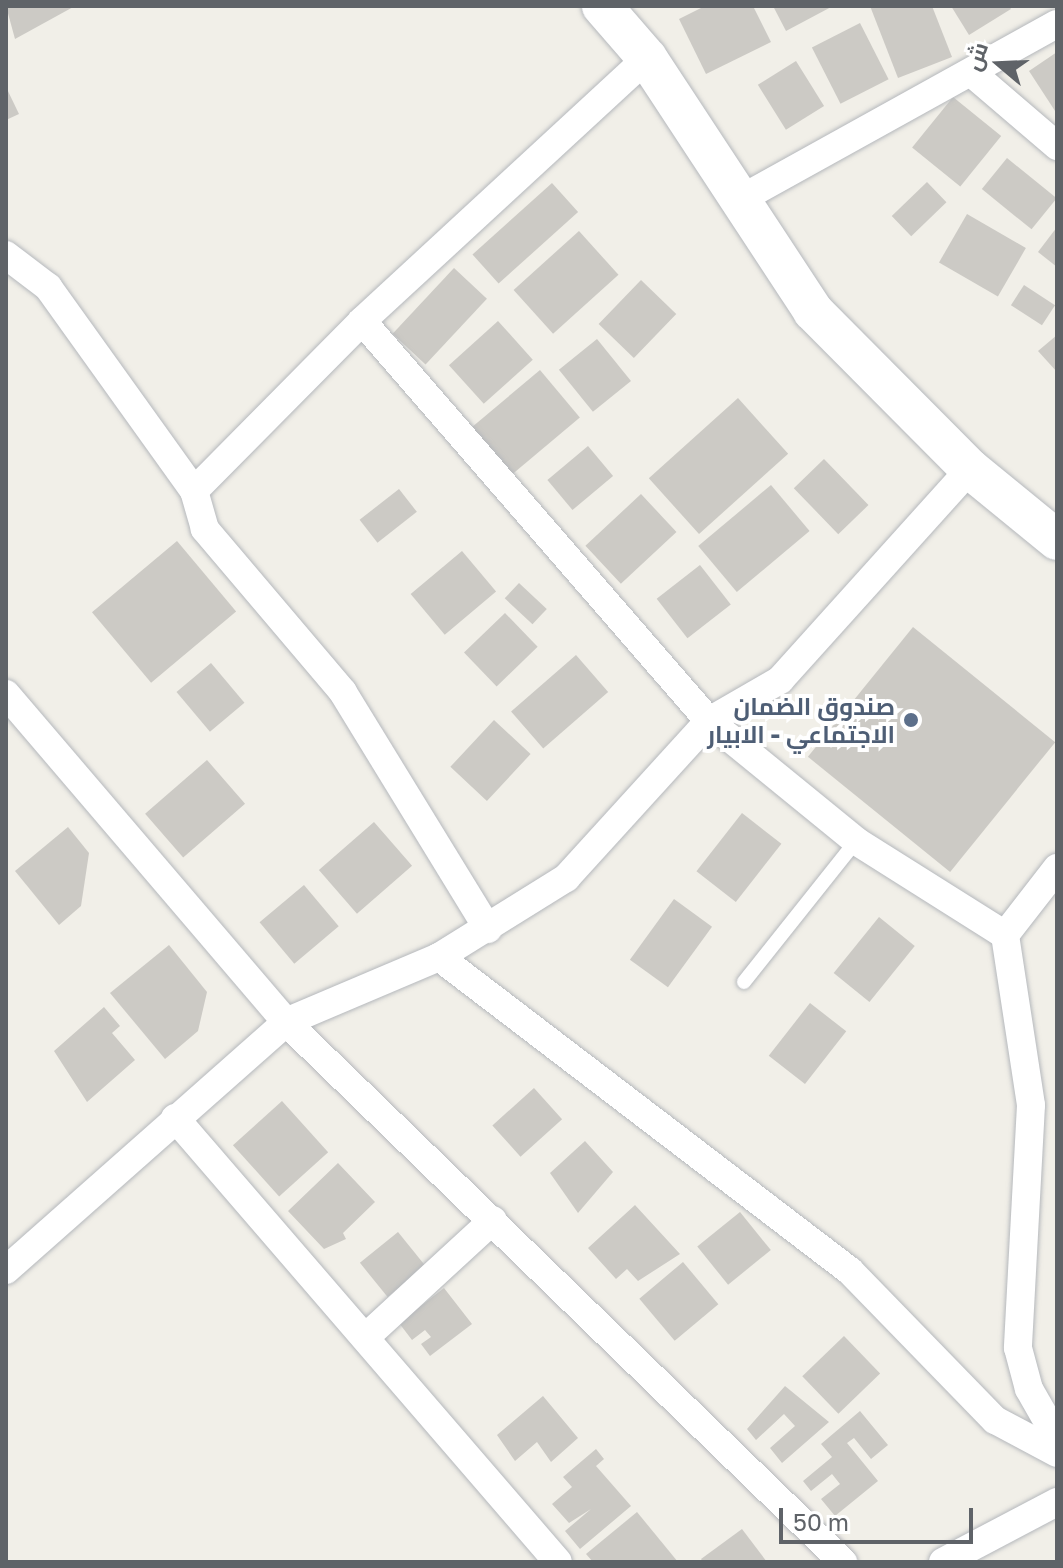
<!DOCTYPE html>
<meta charset="utf-8">
<style>
body{margin:0}
#map{position:relative;width:1063px;height:1568px;overflow:hidden;background:#f1efe8;font-family:"Golos Text",Cairo,sans-serif}
div>[style]{position:absolute}
.building>*{inset:0;background:#cccac5;transform-origin:0 0}
.roads{filter:drop-shadow(0 0 2px #b5b8bc) drop-shadow(0 0 2px #b5b8bc)}
.lane>*{height:14px;margin:-7px;padding:0 7px;transform-origin:7px;border-radius:7px;background:#fff}
.street>*{height:28px;margin:-14px;padding:0 14px;transform-origin:14px;border-radius:14px;background:#fff}
.secondary>*{height:40px;margin:-20px;padding:0 20px;transform-origin:20px;border-radius:20px;background:#fff}
.dots>*{width:22px;height:22px;translate:-50% -50%;box-sizing:border-box;border:4px solid #fff;border-radius:50%}
span{translate:-50% -50%;white-space:nowrap;text-align:center;line-height:1.15;-webkit-text-stroke:8px #fff;paint-order:stroke}
.service-label{font-size:24px;color:#4e5e75;font-weight:700}
.right{translate:-100% -50%;text-align:right}
.frame{position:absolute;inset:0;border:8px solid #5f6368;pointer-events:none}
.north{position:absolute;left:959px;top:24px;width:80px;height:80px;-webkit-text-stroke:6px #fff;paint-order:stroke;rotate:289deg;font-size:22px;font-weight:700;line-height:32px;text-align:center;color:#5f6368}
.north::after{content:'';display:block;margin:auto;width:28px;height:36px;background:#5f6368;clip-path:polygon(50% 0,100% 100%,50% 72%,0 100%)}
.scale{position:absolute;left:779px;top:1508px;width:194px;height:36px;box-sizing:border-box;border:4px solid #5f6368;border-top:0;padding-left:10px;font-size:24px;line-height:28px;white-space:nowrap;color:#5f6368;-webkit-text-stroke:6px #fff;paint-order:stroke}
</style>
<div id="map">
<div class="building">
<i style="clip-path:polygon(6px 6px,75px 6px,15px 39px)"></i>
<i style="clip-path:polygon(705px 6px,753px 6px,771px 42px,706px 74px,679px 19px)"></i>
<i style="clip-path:polygon(773px 6px,833px 6px,786px 31px)"></i>
<i style="clip-path:polygon(870px 6px,932px 6px,952px 57px,898px 78px)"></i>
<i style="clip-path:polygon(951px 6px,1009px 6px,1011px 9px,969px 35px)"></i>
<i style="left:860px;top:23px;width:63px;height:54px;rotate:63deg"></i>
<i style="clip-path:polygon(1057px 52px,1057px 114px,1029px 71px)"></i>
<i style="left:796px;top:61px;width:53px;height:45px;rotate:58deg"></i>
<i style="clip-path:polygon(6px 87px,19px 114px,6px 120px)"></i>
<i style="left:953px;top:97px;width:62px;height:65px;rotate:39deg"></i>
<i style="left:1007px;top:158px;width:64px;height:40px;rotate:39deg"></i>
<i style="left:927px;top:182px;width:28px;height:49px;rotate:46deg"></i>
<i style="left:552px;top:183px;width:39px;height:107px;rotate:48deg"></i>
<i style="left:967px;top:214px;width:68px;height:56px;rotate:30deg"></i>
<i style="clip-path:polygon(1057px 227px,1057px 267px,1038px 252px)"></i>
<i style="left:579px;top:231px;width:59px;height:88px;rotate:48deg"></i>
<i style="left:454px;top:268px;width:45px;height:90px;rotate:43deg"></i>
<i style="left:641px;top:280px;width:49px;height:61px;rotate:44deg"></i>
<i style="left:1024px;top:285px;width:37px;height:24px;rotate:33deg"></i>
<i style="left:498px;top:321px;width:52px;height:66px;rotate:48deg"></i>
<i style="clip-path:polygon(1057px 335px,1057px 372px,1038px 351px)"></i>
<i style="left:597px;top:339px;width:54px;height:49px;rotate:51deg"></i>
<i style="left:540px;top:370px;width:62px;height:89px;rotate:50deg"></i>
<i style="left:738px;top:398px;width:75px;height:120px;rotate:48deg"></i>
<i style="left:588px;top:446px;width:39px;height:53px;rotate:50deg"></i>
<i style="left:824px;top:459px;width:64px;height:42px;rotate:46deg"></i>
<i style="left:771px;top:485px;width:60px;height:95px;rotate:50deg"></i>
<i style="left:399px;top:489px;width:29px;height:50px;rotate:52deg"></i>
<i style="left:641px;top:494px;width:52px;height:76px;rotate:47deg"></i>
<i style="left:177px;top:541px;width:92px;height:111px;rotate:50deg"></i>
<i style="left:462px;top:551px;width:53px;height:67px;rotate:50deg"></i>
<i style="left:700px;top:565px;width:50px;height:55px;rotate:52deg"></i>
<i style="left:519px;top:583px;width:38px;height:21px;rotate:43deg"></i>
<i style="left:505px;top:613px;width:47px;height:57px;rotate:46deg"></i>
<i style="left:913px;top:627px;width:183px;height:167px;rotate:39deg"></i>
<i style="left:576px;top:655px;width:49px;height:86px;rotate:49deg"></i>
<i style="left:211px;top:663px;width:52px;height:45px;rotate:50deg"></i>
<i style="left:494px;top:720px;width:50px;height:64px;rotate:43deg"></i>
<i style="left:207px;top:760px;width:58px;height:82px;rotate:49deg"></i>
<i style="left:742px;top:813px;width:50px;height:74px;rotate:38deg"></i>
<i style="left:374px;top:822px;width:58px;height:73px;rotate:49deg"></i>
<i style="clip-path:polygon(68px 827px,89px 853px,81px 906px,59px 925px,15px 871px)"></i>
<i style="left:304px;top:885px;width:54px;height:58px;rotate:50deg"></i>
<i style="left:674px;top:899px;width:47px;height:75px;rotate:36deg"></i>
<i style="left:879px;top:917px;width:46px;height:72px;rotate:39deg"></i>
<i style="clip-path:polygon(169px 945px,207px 992px,198px 1031px,165px 1059px,110px 993px)"></i>
<i style="left:810px;top:1003px;width:46px;height:67px;rotate:38deg"></i>
<i style="clip-path:polygon(104px 1007px,120px 1026px,112px 1033px,135px 1060px,87px 1102px,54px 1051px)"></i>
<i style="left:534px;top:1088px;width:42px;height:56px;rotate:48deg"></i>
<i style="left:282px;top:1101px;width:69px;height:66px;rotate:48deg"></i>
<i style="clip-path:polygon(585px 1141px,613px 1172px,578px 1213px,550px 1173px)"></i>
<i style="clip-path:polygon(338px 1163px,375px 1202px,343px 1233px,346px 1239px,324px 1249px,288px 1211px)"></i>
<i style="clip-path:polygon(635px 1205px,680px 1254px,638px 1281px,627px 1269px,616px 1279px,588px 1248px)"></i>
<i style="left:740px;top:1212px;width:49px;height:55px;rotate:51deg"></i>
<i style="left:398px;top:1232px;width:44px;height:49px;rotate:51deg"></i>
<i style="left:683px;top:1262px;width:55px;height:57px;rotate:50deg"></i>
<i style="clip-path:polygon(444px 1288px,472px 1324px,430px 1356px,421px 1344px,431px 1337px,425px 1330px,412px 1340px,399px 1323px)"></i>
<i style="left:844px;top:1336px;width:52px;height:58px;rotate:46deg"></i>
<i style="clip-path:polygon(785px 1386px,829px 1422px,782px 1463px,770px 1448px,795px 1426px,784px 1414px,756px 1440px,747px 1429px)"></i>
<i style="clip-path:polygon(543px 1396px,578px 1438px,551px 1462px,537px 1442px,515px 1461px,497px 1435px)"></i>
<i style="clip-path:polygon(860px 1411px,888px 1445px,871px 1459px,854px 1438px,847px 1443px,878px 1481px,835px 1516px,821px 1499px,840px 1484px,832px 1474px,811px 1491px,803px 1481px,832px 1457px,821px 1444px)"></i>
<i style="clip-path:polygon(596px 1449px,604px 1459px,596px 1466px,631px 1506px,580px 1549px,565px 1531px,591px 1509px,569px 1523px,552px 1504px,572px 1487px,563px 1477px)"></i>
<i style="clip-path:polygon(637px 1512px,678px 1562px,593px 1562px,586px 1554px)"></i>
<i style="clip-path:polygon(742px 1529px,767px 1562px,703px 1562px,701px 1559px)"></i>
</div>
<div class="roads">
<div class="lane">
<i style="left:744px;top:982px;width:180px;rotate:-51.5deg"></i>
</div>
<div class="street">
<i style="left:973px;top:74px;width:111px;rotate:40.6deg"></i>
<i style="left:739px;top:200px;width:363px;rotate:-29deg"></i>
<i style="left:6px;top:255px;width:53px;rotate:37.3deg"></i>
<i style="left:48px;top:287px;width:251px;rotate:54.4deg"></i>
<i style="left:362px;top:321px;width:530px;rotate:49.06deg"></i>
<i style="left:709px;top:721px;width:190px;rotate:39.2deg"></i>
<i style="left:856px;top:841px;width:176px;rotate:32.2deg"></i>
<i style="left:1005px;top:935px;width:85px;rotate:-52.2deg"></i>
<i style="left:6px;top:694px;width:431px;rotate:49.5deg"></i>
<i style="left:286px;top:1022px;width:776px;rotate:44.11deg"></i>
<i style="left:488px;top:929px;width:278px;rotate:-121.5deg"></i>
<i style="left:343px;top:692px;width:214px;rotate:-130.3deg"></i>
<i style="left:205px;top:529px;width:40px;rotate:-106deg"></i>
<i style="left:194px;top:491px;width:239px;rotate:-45.3deg"></i>
<i style="left:362px;top:321px;width:388px;rotate:-42.7deg"></i>
<i style="left:1005px;top:935px;width:172px;rotate:81.3deg"></i>
<i style="left:1031px;top:1105px;width:243px;rotate:93.1deg"></i>
<i style="left:1018px;top:1348px;width:42px;rotate:75deg"></i>
<i style="left:1029px;top:1389px;width:56px;rotate:60.3deg"></i>
<i style="left:439px;top:957px;width:517px;rotate:37.38deg"></i>
<i style="left:850px;top:1271px;width:208px;rotate:45.8deg"></i>
<i style="left:995px;top:1420px;width:70px;rotate:28deg"></i>
<i style="left:175px;top:1118px;width:586px;rotate:49.22deg"></i>
<i style="left:6px;top:1270px;width:374px;rotate:-41.5deg"></i>
<i style="left:286px;top:1022px;width:166px;rotate:-23deg"></i>
<i style="left:439px;top:957px;width:150px;rotate:-31.9deg"></i>
<i style="left:566px;top:878px;width:212px;rotate:-47.7deg"></i>
<i style="left:709px;top:721px;width:82px;rotate:-30deg"></i>
<i style="left:780px;top:680px;width:284px;rotate:-48deg"></i>
<i style="left:367px;top:1336px;width:171px;rotate:-42.6deg"></i>
<i style="left:943px;top:1562px;width:129px;rotate:-27.8deg"></i>
</div>
<div class="secondary">
<i style="left:602px;top:6px;width:69px;rotate:49.1deg"></i>
<i style="left:647px;top:58px;width:303px;rotate:56.7deg"></i>
<i style="left:813px;top:311px;width:223px;rotate:45.2deg"></i>
<i style="left:970px;top:469px;width:112px;rotate:39.2deg"></i>
</div>
</div>
<div class="dots">
<i style="left:911px;top:720px;background:#5c6f8a"></i>
</div>
<div class="service-label">
<span class="right" style="left:895px;top:720px">صندوق الضمان<br>الاجتماعي - الابيار</span>
</div>
<div class="frame"></div>
<div class="north">ش</div>
<div class="scale">50 m</div>
</div>
